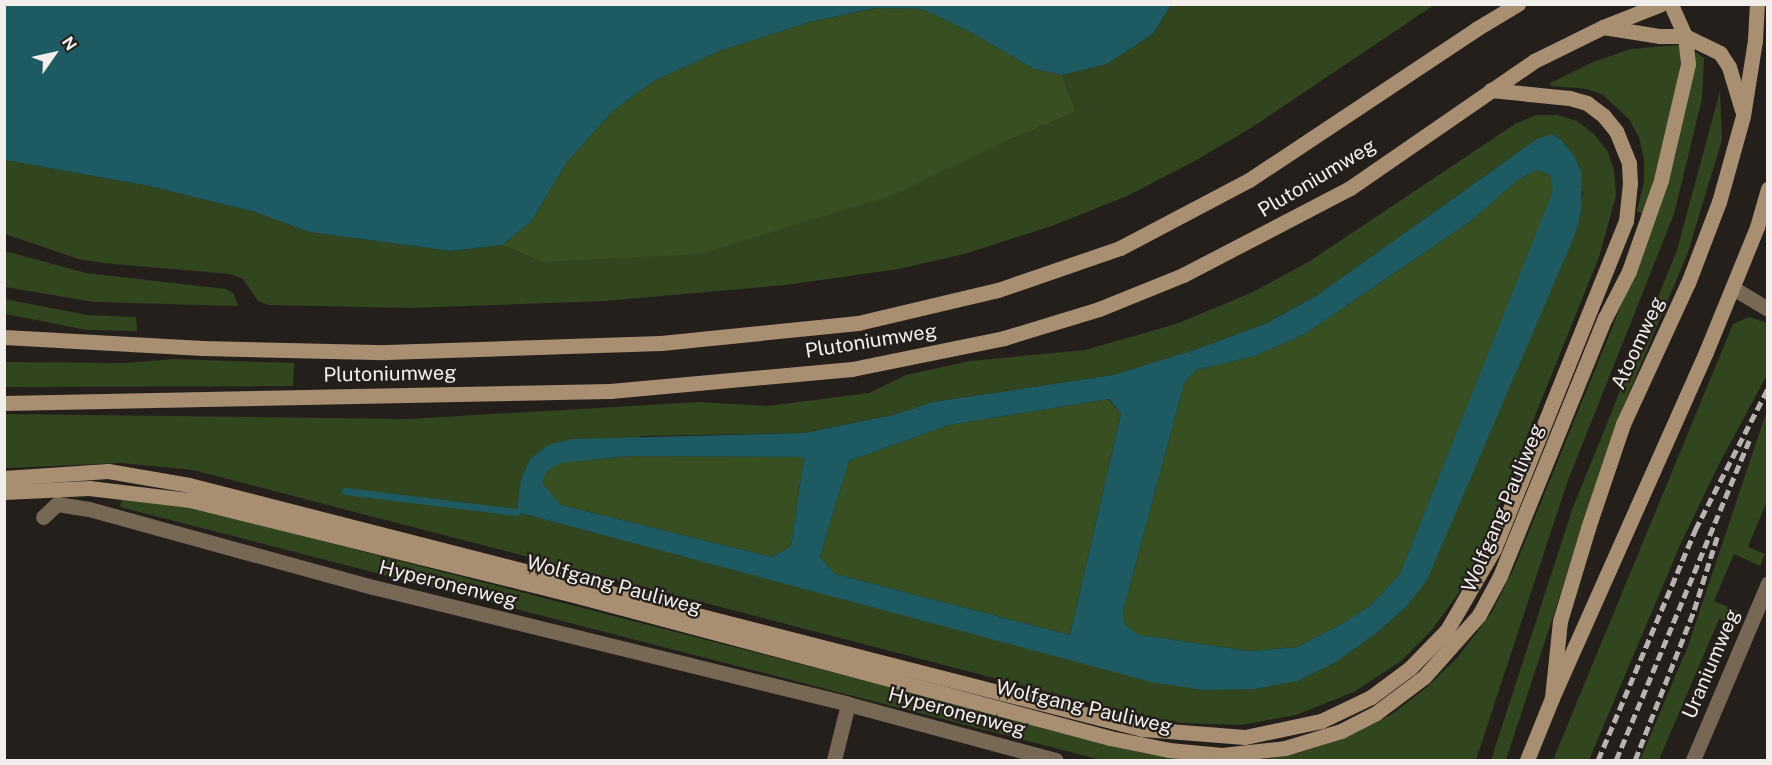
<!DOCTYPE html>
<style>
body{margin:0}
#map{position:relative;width:1772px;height:765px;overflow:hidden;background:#251f1c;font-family:"Public Sans",sans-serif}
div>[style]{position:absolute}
.green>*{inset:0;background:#31451f}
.forest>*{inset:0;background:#374f21}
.water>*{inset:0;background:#1e5a61}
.stream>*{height:7px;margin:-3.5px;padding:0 3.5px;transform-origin:3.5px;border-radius:3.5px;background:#1e5a61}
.street>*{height:15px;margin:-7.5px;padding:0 7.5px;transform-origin:7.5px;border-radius:7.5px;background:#776755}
.secondary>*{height:15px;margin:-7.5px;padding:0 7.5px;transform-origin:7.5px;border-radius:7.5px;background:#a88f71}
.rail>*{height:4.5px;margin-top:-2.25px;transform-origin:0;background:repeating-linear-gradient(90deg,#b7b3b0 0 9px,transparent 0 13.5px)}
span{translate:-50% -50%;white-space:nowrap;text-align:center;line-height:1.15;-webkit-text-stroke:4.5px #251f1c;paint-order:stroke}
.street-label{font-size:20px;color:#f2eeec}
.frame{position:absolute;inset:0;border:6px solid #f2eeec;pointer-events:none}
.north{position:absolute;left:24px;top:24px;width:60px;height:60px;-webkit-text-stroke:4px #251f1c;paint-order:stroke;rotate:56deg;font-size:16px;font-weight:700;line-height:24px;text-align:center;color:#f2eeec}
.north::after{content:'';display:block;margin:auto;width:21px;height:27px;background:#f2eeec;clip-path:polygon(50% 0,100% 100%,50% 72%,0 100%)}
</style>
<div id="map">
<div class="green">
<i style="clip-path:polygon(1171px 5px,1434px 5px,1254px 126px,1193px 162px,1127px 196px,1052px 226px,964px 254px,899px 269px,786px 285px,605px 301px,410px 308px,269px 305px,258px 301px,243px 279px,230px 274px,103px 263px,78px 259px,5px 234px,5px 160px,149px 186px,255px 212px,309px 232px,450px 251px,502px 245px,542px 262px,1004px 142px,1076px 112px,1062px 75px,1107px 64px,1153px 34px)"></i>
<i style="clip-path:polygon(1680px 45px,1680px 67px,1662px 150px,1644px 214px,1637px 211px,1644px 182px,1644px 159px,1639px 137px,1629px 119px,1603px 95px,1587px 89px,1551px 86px,1550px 83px,1593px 62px,1631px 49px)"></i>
<i style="clip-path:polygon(1695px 52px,1704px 58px,1702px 99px,1674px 214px,1567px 483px,1476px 760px,1257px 760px,1298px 753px,1347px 737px,1391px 715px,1426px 688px,1458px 657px,1492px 612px,1515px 566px,1656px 220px,1676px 153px)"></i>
<i style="clip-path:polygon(1720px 91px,1722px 140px,1687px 255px,1617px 421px,1506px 760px,1491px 760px,1572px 510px,1677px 250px)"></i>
<i style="clip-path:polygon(evenodd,1536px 115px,1557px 115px,1577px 121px,1594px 134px,1608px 152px,1614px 170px,1616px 196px,1599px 257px,1480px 552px,1458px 594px,1431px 631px,1401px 661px,1354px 692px,1296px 715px,1241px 725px,1181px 723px,1133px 714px,193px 470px,121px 463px,5px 468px,4px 414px,408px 419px,699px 402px,767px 406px,869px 393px,906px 375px,970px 361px,1085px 350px,1176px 324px,1253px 292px,1310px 261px,1515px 124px,1536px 115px,1537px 139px,1583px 192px,1576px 232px,1405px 608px,1374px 635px,1336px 662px,1202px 690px,1150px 681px,517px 512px,641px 436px,804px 433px,897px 414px,933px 402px,1113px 375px,1197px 349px,1267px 323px,1316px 296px,1537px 139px)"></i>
<i style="clip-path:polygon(5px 251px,86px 273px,226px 289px,234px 294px,238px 306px,94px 302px,5px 287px)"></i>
<i style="clip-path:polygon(5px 299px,87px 315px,136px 317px,137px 331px,87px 330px,5px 314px)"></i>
<i style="clip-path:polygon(1749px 317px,1767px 323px,1767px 375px,1719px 464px,1681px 543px,1589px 760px,1553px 760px,1733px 324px)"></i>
<i style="clip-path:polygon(174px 359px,294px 363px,293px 386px,5px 387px,5px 362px,125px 363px)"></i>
<i style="clip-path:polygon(1767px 410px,1767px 501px,1748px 547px,1765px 554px,1760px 566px,1734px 554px,1714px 601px,1740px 612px,1735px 625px,1719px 619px,1659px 760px,1640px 760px,1688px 646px)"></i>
<i style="clip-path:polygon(122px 497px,190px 507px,1142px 752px,1190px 760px,1101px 760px,120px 507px)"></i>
</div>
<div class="forest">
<i style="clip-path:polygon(876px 8px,922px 9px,972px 33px,1034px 69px,1062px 75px,1076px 112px,1004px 142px,893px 195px,700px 254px,542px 262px,502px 245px,531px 222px,567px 162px,613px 111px,654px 81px,722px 50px,810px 22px)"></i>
<i style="clip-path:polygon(1537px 170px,1550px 175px,1554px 191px,1400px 574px,1370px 606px,1338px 626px,1297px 647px,1250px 651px,1138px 635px,1125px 625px,1123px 612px,1184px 384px,1196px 370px,1255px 356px,1305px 334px,1471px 221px,1518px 180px)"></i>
<i style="clip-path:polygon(1108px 399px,1121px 414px,1070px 635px,835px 574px,820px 557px,849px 461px,949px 425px)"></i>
<i style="clip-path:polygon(629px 456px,804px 457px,791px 546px,772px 557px,561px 505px,542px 483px,547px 471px,561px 463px)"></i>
</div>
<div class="water">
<i style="clip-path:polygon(4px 5px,5px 4px,1171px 5px,1153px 34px,1107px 64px,1062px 75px,1034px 69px,972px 33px,922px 9px,875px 8px,810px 22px,722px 50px,654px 81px,613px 111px,567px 162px,531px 222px,502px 245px,450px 251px,309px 232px,255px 212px,149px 186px,5px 160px)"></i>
<i style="clip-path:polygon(evenodd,1552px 134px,1562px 141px,1574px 156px,1582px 174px,1581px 211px,1576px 232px,1427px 580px,1405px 608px,1374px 635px,1336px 662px,1297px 681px,1254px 689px,1202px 690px,1151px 682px,517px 512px,521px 480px,530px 459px,548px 445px,572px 439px,804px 433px,897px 414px,933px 402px,1113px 375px,1197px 349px,1267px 323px,1316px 296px,1537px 139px,1552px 134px,1537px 170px,1550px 175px,1553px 191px,1400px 574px,1370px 606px,1338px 626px,1297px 647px,1250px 651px,1139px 635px,1125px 625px,1123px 612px,1184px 384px,1196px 370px,1255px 356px,1305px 334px,1471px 221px,1518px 180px,1537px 170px,1552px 134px,1109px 399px,1121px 414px,1070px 635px,835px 574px,820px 557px,849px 461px,949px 425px,1109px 399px,1552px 134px,629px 456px,804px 457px,791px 546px,772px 557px,561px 505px,542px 483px,547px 471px,561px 463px,629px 456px)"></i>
</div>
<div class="stream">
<i style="left:345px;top:491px;width:173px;rotate:7deg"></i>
</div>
<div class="street">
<i style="left:1733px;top:288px;width:41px;rotate:31deg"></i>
<i style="left:43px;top:517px;width:19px;rotate:-43deg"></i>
<i style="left:57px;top:504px;width:32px;rotate:9deg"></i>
<i style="left:89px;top:509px;width:295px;rotate:15.4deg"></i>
<i style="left:373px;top:587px;width:489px;rotate:13.8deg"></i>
<i style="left:848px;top:704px;width:215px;rotate:15.1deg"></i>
<i style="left:834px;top:760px;width:58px;rotate:-76deg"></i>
<i style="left:1693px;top:760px;width:192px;rotate:-67deg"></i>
</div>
<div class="secondary">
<i style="left:1603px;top:27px;width:58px;rotate:9deg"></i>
<i style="left:1660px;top:36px;width:25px"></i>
<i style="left:1685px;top:36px;width:39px;rotate:26deg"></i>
<i style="left:1720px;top:53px;width:17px;rotate:57deg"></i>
<i style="left:1729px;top:67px;width:45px;rotate:73.2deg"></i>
<i style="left:4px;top:337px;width:199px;rotate:3.2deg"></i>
<i style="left:203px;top:348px;width:183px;rotate:1.3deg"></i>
<i style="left:386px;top:352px;width:275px;rotate:-1.9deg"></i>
<i style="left:661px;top:343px;width:198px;rotate:-5.8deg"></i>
<i style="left:858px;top:323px;width:144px;rotate:-13.3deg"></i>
<i style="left:998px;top:290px;width:129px;rotate:-19deg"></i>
<i style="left:1120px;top:248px;width:146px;rotate:-27.8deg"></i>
<i style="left:1249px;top:180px;width:273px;rotate:-33.6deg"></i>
<i style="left:1476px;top:29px;width:49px;rotate:-30.8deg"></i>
<i style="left:4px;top:403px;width:606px;rotate:-1.13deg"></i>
<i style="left:610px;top:391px;width:243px;rotate:-5.2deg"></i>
<i style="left:852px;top:369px;width:155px;rotate:-11.5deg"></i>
<i style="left:1004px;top:338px;width:99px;rotate:-17deg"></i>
<i style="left:1099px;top:309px;width:91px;rotate:-22deg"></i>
<i style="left:1183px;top:275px;width:188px;rotate:-27.5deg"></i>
<i style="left:1350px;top:188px;width:224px;rotate:-34.6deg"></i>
<i style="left:1534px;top:61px;width:77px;rotate:-26.2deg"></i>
<i style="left:1603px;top:27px;width:62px;rotate:-21.6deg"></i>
<i style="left:4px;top:478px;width:104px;rotate:-3.9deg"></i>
<i style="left:108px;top:471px;width:82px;rotate:9.8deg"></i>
<i style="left:189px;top:485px;width:985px;rotate:14.35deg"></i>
<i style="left:1143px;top:729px;width:102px;rotate:4.5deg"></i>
<i style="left:1245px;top:737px;width:78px;rotate:-11.9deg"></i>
<i style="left:1321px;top:721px;width:55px;rotate:-25.6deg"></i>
<i style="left:1371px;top:697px;width:49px;rotate:-36.6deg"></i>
<i style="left:1410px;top:668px;width:53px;rotate:-45.8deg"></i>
<i style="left:1447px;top:630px;width:94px;rotate:-59.9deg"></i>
<i style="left:1494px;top:549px;width:354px;rotate:-68.1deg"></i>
<i style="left:1626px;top:221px;width:37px;rotate:-84deg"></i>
<i style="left:1630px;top:184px;width:21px;rotate:-93deg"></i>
<i style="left:1629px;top:163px;width:35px;rotate:-112deg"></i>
<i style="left:1616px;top:131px;width:19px;rotate:-129deg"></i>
<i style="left:1604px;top:116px;width:21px;rotate:-143deg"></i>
<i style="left:1587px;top:103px;width:19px;rotate:-164deg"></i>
<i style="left:1569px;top:98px;width:79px;rotate:-174.2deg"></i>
<i style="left:4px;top:492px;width:85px;rotate:-2.7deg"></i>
<i style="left:89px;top:488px;width:102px;rotate:6.8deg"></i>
<i style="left:190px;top:500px;width:391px;rotate:13.9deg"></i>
<i style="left:570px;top:594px;width:559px;rotate:14.93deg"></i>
<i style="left:1110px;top:738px;width:60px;rotate:11.5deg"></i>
<i style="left:1169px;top:750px;width:53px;rotate:5.4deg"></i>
<i style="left:1222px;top:755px;width:63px;rotate:-6.3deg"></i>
<i style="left:1285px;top:748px;width:59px;rotate:-16.9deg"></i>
<i style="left:1341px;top:731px;width:39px;rotate:-27deg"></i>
<i style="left:1376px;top:713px;width:60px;rotate:-36.9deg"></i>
<i style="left:1424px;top:677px;width:83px;rotate:-48.4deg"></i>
<i style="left:1479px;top:615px;width:44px;rotate:-61.7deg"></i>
<i style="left:1500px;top:576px;width:279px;rotate:-67.9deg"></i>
<i style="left:1605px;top:318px;width:53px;rotate:-62.9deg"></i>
<i style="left:1629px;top:271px;width:96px;rotate:-70.6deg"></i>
<i style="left:1661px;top:180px;width:119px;rotate:-76.9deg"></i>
<i style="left:1688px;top:64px;width:28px;rotate:-96deg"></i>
<i style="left:1685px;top:36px;width:35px;rotate:-114deg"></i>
<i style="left:1552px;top:698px;width:77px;rotate:-84.1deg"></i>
<i style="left:1560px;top:621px;width:97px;rotate:-73.2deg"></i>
<i style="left:1588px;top:528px;width:110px;rotate:-71.4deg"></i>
<i style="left:1623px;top:424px;width:155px;rotate:-65.3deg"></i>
<i style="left:1688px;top:283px;width:87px;rotate:-69.1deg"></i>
<i style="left:1719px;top:202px;width:89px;rotate:-74.4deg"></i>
<i style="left:1743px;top:116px;width:77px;rotate:-81deg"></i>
<i style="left:1755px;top:40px;width:36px;rotate:-87deg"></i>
<i style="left:1527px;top:760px;width:67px;rotate:-68deg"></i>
<i style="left:1552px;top:698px;width:379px;rotate:-66deg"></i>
<i style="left:1706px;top:352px;width:135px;rotate:-67.8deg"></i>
<i style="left:1757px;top:227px;width:40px;rotate:-74deg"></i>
</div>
<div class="rail">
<i style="left:1598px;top:760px;width:250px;rotate:-67.1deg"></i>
<i style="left:1695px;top:530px;width:160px;rotate:-62.8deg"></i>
<i style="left:1616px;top:760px;width:346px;rotate:-67.4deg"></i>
<i style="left:1635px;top:760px;width:161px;rotate:-68.5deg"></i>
<i style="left:1694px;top:610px;width:80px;rotate:-72.5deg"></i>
</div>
<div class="street-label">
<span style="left:1317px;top:178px;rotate:-31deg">Plutoniumweg</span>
<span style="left:871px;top:341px;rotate:-9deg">Plutoniumweg</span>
<span style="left:1638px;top:343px;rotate:-65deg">Atoomweg</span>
<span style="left:390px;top:374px;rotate:-1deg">Plutoniumweg</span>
<span style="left:1503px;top:508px;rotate:-67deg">Wolfgang Pauliweg</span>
<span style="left:448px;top:584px;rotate:14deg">Hyperonenweg</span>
<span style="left:614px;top:585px;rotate:15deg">Wolfgang Pauliweg</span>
<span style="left:1711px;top:664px;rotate:-67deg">Uraniumweg</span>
<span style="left:1084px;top:707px;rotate:13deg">Wolfgang Pauliweg</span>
<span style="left:957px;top:712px;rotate:15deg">Hyperonenweg</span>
</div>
<div class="frame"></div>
<div class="north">N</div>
</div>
